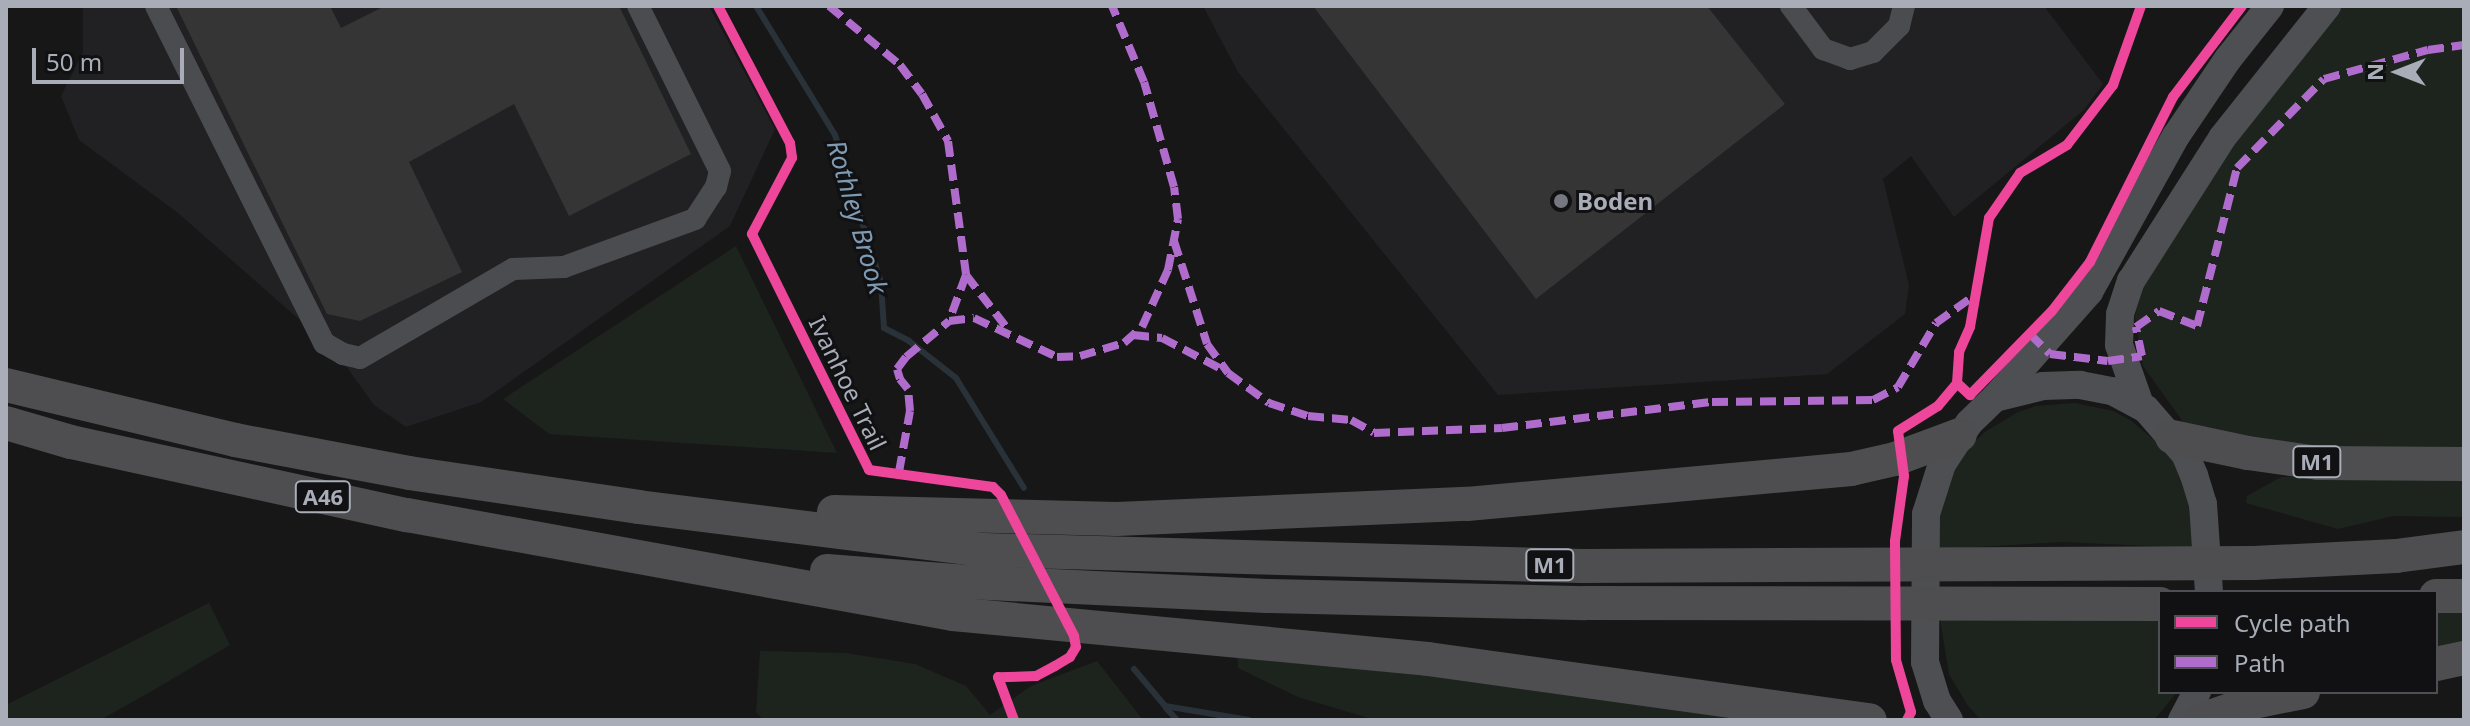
<!DOCTYPE html>
<style>
body{margin:0}
#map{position:relative;width:2470px;height:726px;overflow:hidden;background:#171717;font-family:"Noto Sans",sans-serif}
div>[style]{position:absolute}
.built>*{inset:0;background:#212123}
.green>*{inset:0;background:#1d241e;transform-origin:0 0}
.stream>*{height:6px;margin:-3px;padding:0 3px;transform-origin:3px;border-radius:3px;background:#2a3239}
.building>*{inset:0;background:#353536}
.minor>*{height:22px;margin:-11px;padding:0 11px;transform-origin:11px;border-radius:11px;background:#4b4c50}
.major>*{height:28px;margin:-14px;padding:0 14px;transform-origin:14px;border-radius:14px;background:#4d4f52}
.highway>*{height:34px;margin:-17px;padding:0 17px;transform-origin:17px;border-radius:17px;background:#4e4e51}
.quiet>*{height:8px;margin-top:-4px;transform-origin:0;background:repeating-linear-gradient(90deg,#b06ccc 0 16px,transparent 0 24px)}
.cycleway>*{height:10px;margin:-5px;padding:0 5px;transform-origin:5px;border-radius:5px;background:#ed469a}
.dots>*{width:22px;height:22px;translate:-50% -50%;box-sizing:border-box;border:4px solid #111113;border-radius:50%}
span{translate:-50% -50%;white-space:nowrap;text-align:center;line-height:1.15;-webkit-text-stroke:6px #111113;paint-order:stroke}
.shield-label span{padding:2px 6px;background:#111113;border:2px solid;border-radius:6px;-webkit-text-stroke-width:0}
.shield-label{font-size:22px;color:#a8adb8;font-weight:700}
.poi-label{font-size:24px;color:#a8adb8;font-weight:700}
.left{translate:0 -50%;text-align:left}
.street-label{font-size:24px;color:#a8adb8}
.water-label{font-size:26px;color:#7f9bb3;font-style:italic}
.frame{position:absolute;inset:0;border:8px solid #a8adb8;pointer-events:none}
.legend{position:absolute;left:2158px;top:590px;width:280px;height:104px;box-sizing:border-box;background:#111113;border:2px solid #4d4f55;margin:0;padding:10px 14px;list-style:none;font-size:24px;color:#a8adb8}
.legend li{display:flex;align-items:center;gap:16px;height:40px}
.legend b{width:40px;border:2px solid #4d4f55}
.north{position:absolute;left:2358px;top:32px;width:80px;height:80px;-webkit-text-stroke:6px #111113;paint-order:stroke;rotate:270deg;font-size:22px;font-weight:700;line-height:32px;text-align:center;color:#a8adb8}
.north::after{content:'';display:block;margin:auto;width:28px;height:36px;background:#a8adb8;clip-path:polygon(50% 0,100% 100%,50% 72%,0 100%)}
.scale{position:absolute;left:32px;top:48px;width:152px;height:36px;box-sizing:border-box;border:4px solid #a8adb8;border-top:0;padding-left:10px;font-size:24px;line-height:28px;white-space:nowrap;color:#a8adb8;-webkit-text-stroke:6px #111113;paint-order:stroke}
</style>
<div id="map">
<div class="built">
<i style="clip-path:polygon(83px 6px,709px 6px,775px 129px,730px 226px,481px 402px,406px 427px,374px 405px,336px 352px,178px 213px,79px 140px,61px 96px,83px 52px)"></i>
<i style="clip-path:polygon(1203px 6px,2044px 6px,2103px 84px,2084px 110px,1954px 217px,1911px 156px,1883px 179px,1909px 285px,1905px 314px,1827px 374px,1498px 395px,1238px 72px)"></i>
</div>
<div class="green">
<i style="clip-path:polygon(2333px 6px,2464px 6px,2464px 450px,2262px 448px,2186px 426px,2143px 366px,2135px 317px,2140px 290px,2192px 195px)"></i>
<i style="clip-path:polygon(736px 246px,837px 453px,549px 434px,503px 399px)"></i>
<i style="clip-path:polygon(2075px 403px,2113px 411px,2130px 420px,2160px 445px,2172px 460px,2188px 495px,2194px 548px,2063px 542px,1940px 549px,1939px 516px,1949px 478px,1970px 446px,1985px 432px,2018px 412px,2036px 406px)"></i>
<i style="clip-path:polygon(2281px 477px,2464px 477px,2464px 517px,2393px 516px,2338px 529px,2246px 503px,2247px 496px)"></i>
<i style="clip-path:polygon(209px 603px,230px 645px,145px 695px,100px 720px,6px 720px,6px 705px)"></i>
<i style="left:2436px;top:611px;width:28px;height:35px"></i>
<i style="clip-path:polygon(1940px 619px,2160px 619px,2160px 692px,2177px 692px,2154px 720px,1981px 720px,1968px 706px,1949px 674px)"></i>
<i style="clip-path:polygon(1237px 650px,1706px 713px,1743px 720px,1375px 720px,1298px 697px,1238px 668px)"></i>
<i style="clip-path:polygon(760px 651px,846px 653px,915px 664px,966px 686px,990px 715px,1031px 686px,1097px 661px,1143px 720px,763px 720px,756px 712px)"></i>
</div>
<div class="stream">
<i style="left:756px;top:6px;width:151px;rotate:58.5deg"></i>
<i style="left:835px;top:135px;width:155px;rotate:72.7deg"></i>
<i style="left:881px;top:283px;width:45px;rotate:86.2deg"></i>
<i style="left:884px;top:328px;width:28px;rotate:27deg"></i>
<i style="left:909px;top:341px;width:60px;rotate:38.2deg"></i>
<i style="left:956px;top:378px;width:129px;rotate:58.3deg"></i>
<i style="left:1134px;top:669px;width:48px;rotate:50deg"></i>
<i style="left:1165px;top:706px;width:85px;rotate:9.5deg"></i>
<i style="left:1166px;top:708px;width:16px;rotate:47deg"></i>
</div>
<div class="building">
<i style="clip-path:polygon(176px 6px,330px 6px,341px 28px,385px 6px,619px 6px,691px 154px,569px 216px,514px 104px,409px 162px,462px 272px,360px 321px,327px 314px)"></i>
<i style="clip-path:polygon(1313px 6px,1707px 6px,1785px 104px,1536px 299px)"></i>
</div>
<div class="minor">
<i style="left:156px;top:6px;width:377px;rotate:63.5deg"></i>
<i style="left:324px;top:343px;width:22px;rotate:30deg"></i>
<i style="left:343px;top:354px;width:17px;rotate:13deg"></i>
<i style="left:360px;top:358px;width:177px;rotate:-30.2deg"></i>
<i style="left:513px;top:269px;width:51px;rotate:-2.2deg"></i>
<i style="left:564px;top:267px;width:140px;rotate:-20.1deg"></i>
<i style="left:695px;top:219px;width:38px;rotate:-57deg"></i>
<i style="left:716px;top:187px;width:16px;rotate:-76deg"></i>
<i style="left:720px;top:171px;width:184px;rotate:-116.4deg"></i>
<i style="left:1791px;top:6px;width:54px;rotate:53.3deg"></i>
<i style="left:1823px;top:49px;width:29px;rotate:20deg"></i>
<i style="left:1850px;top:59px;width:24px;rotate:-17deg"></i>
<i style="left:1873px;top:52px;width:37px;rotate:-45deg"></i>
<i style="left:1899px;top:26px;width:21px;rotate:-76deg"></i>
</div>
<div class="major">
<i style="left:1995px;top:398px;width:142px;rotate:-48.4deg"></i>
<i style="left:2089px;top:292px;width:179px;rotate:-60.9deg"></i>
<i style="left:2176px;top:136px;width:93px;rotate:-56deg"></i>
<i style="left:2228px;top:59px;width:68px;rotate:-51.6deg"></i>
<i style="left:2139px;top:402px;width:60px;rotate:-109.3deg"></i>
<i style="left:2119px;top:345px;width:31px;rotate:-88deg"></i>
<i style="left:2120px;top:314px;width:35px;rotate:-72deg"></i>
<i style="left:2131px;top:281px;width:169px;rotate:-57.5deg"></i>
<i style="left:2222px;top:138px;width:169px;rotate:-51.5deg"></i>
<i style="left:1949px;top:720px;width:22px;rotate:-122deg"></i>
<i style="left:1937px;top:701px;width:41px;rotate:-107.1deg"></i>
<i style="left:1925px;top:662px;width:148px;rotate:-89.6deg"></i>
<i style="left:1926px;top:514px;width:52px;rotate:-72.3deg"></i>
<i style="left:1942px;top:464px;width:49px;rotate:-56.6deg"></i>
<i style="left:1969px;top:423px;width:36px;rotate:-44deg"></i>
<i style="left:1995px;top:398px;width:49px;rotate:-14deg"></i>
<i style="left:2043px;top:386px;width:37px;rotate:-2deg"></i>
<i style="left:2080px;top:385px;width:33px;rotate:11deg"></i>
<i style="left:2112px;top:391px;width:38px;rotate:28deg"></i>
<i style="left:2146px;top:409px;width:60px;rotate:49.1deg"></i>
<i style="left:2185px;top:454px;width:23px;rotate:67deg"></i>
<i style="left:2194px;top:475px;width:30px;rotate:73deg"></i>
<i style="left:2203px;top:504px;width:88px;rotate:86.1deg"></i>
<i style="left:2182px;top:720px;width:32px;rotate:-62deg"></i>
</div>
<div class="highway">
<i style="left:6px;top:385px;width:236px;rotate:13.5deg"></i>
<i style="left:235px;top:440px;width:177px;rotate:10.7deg"></i>
<i style="left:409px;top:473px;width:232px;rotate:8.4deg"></i>
<i style="left:638px;top:507px;width:349px;rotate:7.1deg"></i>
<i style="left:984px;top:550px;width:599px;rotate:1.53deg"></i>
<i style="left:1583px;top:566px;width:671px;rotate:-0.26deg"></i>
<i style="left:2254px;top:563px;width:142px;rotate:-2.8deg"></i>
<i style="left:2396px;top:556px;width:69px;rotate:-7.5deg"></i>
<i style="left:6px;top:423px;width:68px;rotate:16.3deg"></i>
<i style="left:71px;top:442px;width:344px;rotate:12.3deg"></i>
<i style="left:407px;top:515px;width:555px;rotate:10.28deg"></i>
<i style="left:953px;top:614px;width:477px;rotate:5.4deg"></i>
<i style="left:1428px;top:659px;width:446px;rotate:7.9deg"></i>
<i style="left:2172px;top:437px;width:78px;rotate:11.9deg"></i>
<i style="left:2248px;top:453px;width:71px;rotate:8.1deg"></i>
<i style="left:2318px;top:463px;width:146px;rotate:0.4deg"></i>
<i style="left:834px;top:512px;width:283px;rotate:1.4deg"></i>
<i style="left:1117px;top:519px;width:350px;rotate:-2.5deg"></i>
<i style="left:1467px;top:504px;width:386px;rotate:-5.2deg"></i>
<i style="left:1851px;top:469px;width:45px;rotate:-12.8deg"></i>
<i style="left:1895px;top:459px;width:69px;rotate:-20.3deg"></i>
<i style="left:827px;top:571px;width:141px;rotate:4.5deg"></i>
<i style="left:968px;top:582px;width:299px;rotate:2.7deg"></i>
<i style="left:1267px;top:596px;width:318px;rotate:1.3deg"></i>
<i style="left:1585px;top:603px;width:575px;rotate:0.1deg"></i>
<i style="left:2436px;top:596px;width:28px"></i>
<i style="left:2436px;top:664px;width:29px;rotate:-12deg"></i>
<i style="left:2201px;top:720px;width:55px;rotate:-19.1deg"></i>
<i style="left:2253px;top:702px;width:51px;rotate:-11.3deg"></i>
</div>
<div class="quiet">
<i style="left:829px;top:6px;width:92px;rotate:39.7deg"></i>
<i style="left:900px;top:65px;width:36px;rotate:53deg"></i>
<i style="left:922px;top:94px;width:54px;rotate:61deg"></i>
<i style="left:948px;top:141px;width:135px;rotate:82.3deg"></i>
<i style="left:966px;top:275px;width:49px;rotate:110.3deg"></i>
<i style="left:1174px;top:241px;width:108px;rotate:72.2deg"></i>
<i style="left:1207px;top:344px;width:36px;rotate:54deg"></i>
<i style="left:1228px;top:373px;width:51px;rotate:36.2deg"></i>
<i style="left:1269px;top:403px;width:41px;rotate:18.4deg"></i>
<i style="left:1308px;top:416px;width:43px;rotate:5.3deg"></i>
<i style="left:1351px;top:420px;width:26px;rotate:29deg"></i>
<i style="left:1374px;top:433px;width:128px;rotate:-2.2deg"></i>
<i style="left:1502px;top:428px;width:212px;rotate:-7.1deg"></i>
<i style="left:1712px;top:402px;width:161px;rotate:-0.7deg"></i>
<i style="left:1873px;top:400px;width:28px;rotate:-27deg"></i>
<i style="left:1898px;top:387px;width:74px;rotate:-59.3deg"></i>
<i style="left:1936px;top:323px;width:48px;rotate:-35.7deg"></i>
<i style="left:966px;top:275px;width:72px;rotate:52.3deg"></i>
<i style="left:2030px;top:334px;width:28px;rotate:45deg"></i>
<i style="left:2050px;top:354px;width:58px;rotate:6.9deg"></i>
<i style="left:2108px;top:361px;width:34px;rotate:-8deg"></i>
<i style="left:2142px;top:356px;width:30px;rotate:-102deg"></i>
<i style="left:2136px;top:327px;width:28px;rotate:-35deg"></i>
<i style="left:2159px;top:311px;width:41px;rotate:21.5deg"></i>
<i style="left:2197px;top:326px;width:163px;rotate:-75.8deg"></i>
<i style="left:2237px;top:168px;width:124px;rotate:-45.7deg"></i>
<i style="left:2324px;top:79px;width:108px;rotate:-15.6deg"></i>
<i style="left:2428px;top:50px;width:36px;rotate:-8deg"></i>
<i style="left:1133px;top:335px;width:29px;rotate:6deg"></i>
<i style="left:1162px;top:338px;width:71px;rotate:27.6deg"></i>
<i style="left:899px;top:472px;width:62px;rotate:-79.8deg"></i>
<i style="left:910px;top:411px;width:22px;rotate:-95deg"></i>
<i style="left:908px;top:389px;width:13px;rotate:-129deg"></i>
<i style="left:900px;top:379px;width:10px;rotate:-107deg"></i>
<i style="left:897px;top:369px;width:15px;rotate:-53deg"></i>
<i style="left:906px;top:357px;width:56px;rotate:-39.9deg"></i>
<i style="left:949px;top:321px;width:25px;rotate:-7deg"></i>
<i style="left:974px;top:318px;width:92px;rotate:25.2deg"></i>
<i style="left:1057px;top:357px;width:23px;rotate:-2deg"></i>
<i style="left:1080px;top:356px;width:46px;rotate:-16.5deg"></i>
<i style="left:1124px;top:343px;width:24px;rotate:-42deg"></i>
<i style="left:1142px;top:327px;width:63px;rotate:-65.5deg"></i>
<i style="left:1168px;top:270px;width:52px;rotate:-78.9deg"></i>
<i style="left:1178px;top:219px;width:32px;rotate:-97deg"></i>
<i style="left:1174px;top:187px;width:109px;rotate:-105.9deg"></i>
<i style="left:1144px;top:82px;width:82px;rotate:-112.8deg"></i>
</div>
<div class="cycleway">
<i style="left:718px;top:6px;width:155px;rotate:62.3deg"></i>
<i style="left:790px;top:143px;width:15px;rotate:82deg"></i>
<i style="left:792px;top:158px;width:86px;rotate:117.8deg"></i>
<i style="left:752px;top:234px;width:263px;rotate:63.6deg"></i>
<i style="left:869px;top:470px;width:125px;rotate:7.8deg"></i>
<i style="left:993px;top:487px;width:11px;rotate:45deg"></i>
<i style="left:1001px;top:495px;width:159px;rotate:62.6deg"></i>
<i style="left:1074px;top:636px;width:11px;rotate:80deg"></i>
<i style="left:1076px;top:647px;width:12px;rotate:121deg"></i>
<i style="left:1070px;top:657px;width:17px;rotate:149deg"></i>
<i style="left:1055px;top:666px;width:21px;rotate:152deg"></i>
<i style="left:1036px;top:676px;width:38px;rotate:178deg"></i>
<i style="left:998px;top:677px;width:46px;rotate:69.6deg"></i>
<i style="left:1957px;top:383px;width:18px;rotate:43deg"></i>
<i style="left:1970px;top:395px;width:117px;rotate:-45.7deg"></i>
<i style="left:2052px;top:311px;width:62px;rotate:-52.2deg"></i>
<i style="left:2090px;top:262px;width:185px;rotate:-63.3deg"></i>
<i style="left:2173px;top:97px;width:114px;rotate:-52.8deg"></i>
<i style="left:1907px;top:720px;width:9px;rotate:-63deg"></i>
<i style="left:1911px;top:712px;width:54px;rotate:-106.1deg"></i>
<i style="left:1896px;top:660px;width:119px;rotate:-90.5deg"></i>
<i style="left:1895px;top:541px;width:66px;rotate:-82.1deg"></i>
<i style="left:1904px;top:476px;width:45px;rotate:-97.6deg"></i>
<i style="left:1898px;top:431px;width:47px;rotate:-32deg"></i>
<i style="left:1938px;top:406px;width:30px;rotate:-50deg"></i>
<i style="left:1957px;top:383px;width:31px;rotate:-86deg"></i>
<i style="left:1959px;top:352px;width:27px;rotate:-66deg"></i>
<i style="left:1970px;top:327px;width:111px;rotate:-80.1deg"></i>
<i style="left:1989px;top:218px;width:55px;rotate:-55.4deg"></i>
<i style="left:2020px;top:173px;width:55px;rotate:-30.8deg"></i>
<i style="left:2067px;top:145px;width:76px;rotate:-52.5deg"></i>
<i style="left:2113px;top:85px;width:84px;rotate:-70.5deg"></i>
</div>
<div class="dots">
<i style="left:1561px;top:201px;background:#757880"></i>
</div>
<div class="shield-label">
<span style="left:2317px;top:462px">M1</span>
<span style="left:323px;top:497px">A46</span>
<span style="left:1550px;top:565px">M1</span>
</div>
<div class="poi-label">
<span class="left" style="left:1577px;top:201px">Boden</span>
</div>
<div class="street-label">
<span style="left:848px;top:383px;rotate:64deg">Ivanhoe Trail</span>
</div>
<div class="water-label">
<span style="left:857px;top:217px;rotate:74deg">Rothley Brook</span>
</div>
<div class="frame"></div>
<ul class="legend">
<li><b style="height:10px;background:#ed469a"></b>Cycle path</li>
<li><b style="height:10px;background:#b06ccc"></b>Path</li>
</ul>
<div class="north">N</div>
<div class="scale">50 m</div>
</div>
